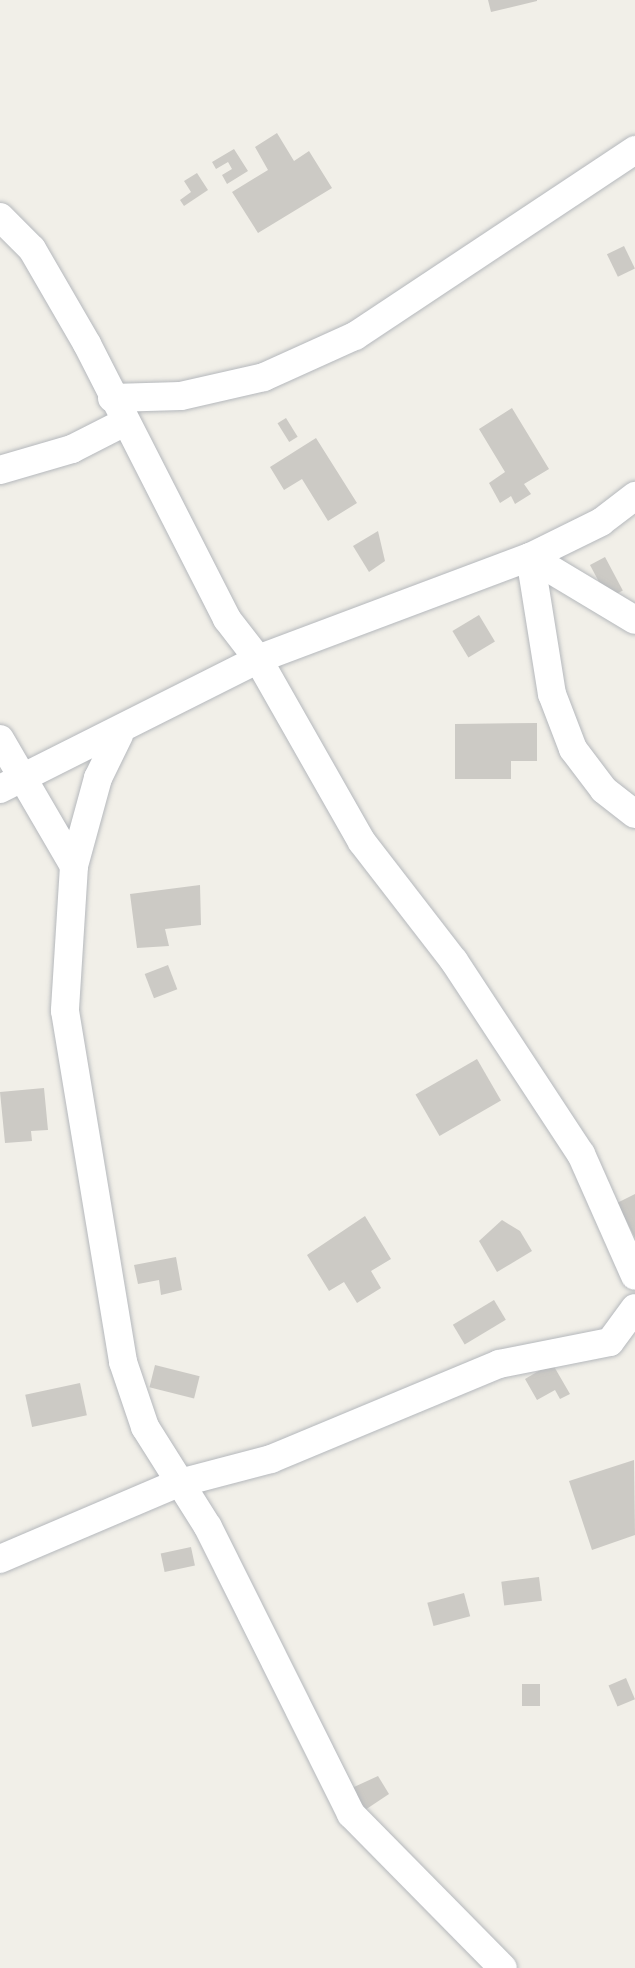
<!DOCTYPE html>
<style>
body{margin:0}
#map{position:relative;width:635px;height:1968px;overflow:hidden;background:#f1efe8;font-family:"Titillium Web",sans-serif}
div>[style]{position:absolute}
.building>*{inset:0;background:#cccac5;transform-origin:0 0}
.roads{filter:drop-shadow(0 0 2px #b5b8bc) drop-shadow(0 0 2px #b5b8bc)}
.minor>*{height:28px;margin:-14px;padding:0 14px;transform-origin:14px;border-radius:14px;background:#fff}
span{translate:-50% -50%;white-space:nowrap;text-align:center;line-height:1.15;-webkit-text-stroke:5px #fff;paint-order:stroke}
</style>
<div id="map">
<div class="building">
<i style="clip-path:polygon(488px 0,537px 0,537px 1px,491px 12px)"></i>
<i style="clip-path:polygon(277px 133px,294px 161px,309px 151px,332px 188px,258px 233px,232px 192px,268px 170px,255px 147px)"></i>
<i style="clip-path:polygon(234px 149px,248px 171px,227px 184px,222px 175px,232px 169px,228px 162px,216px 169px,212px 162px)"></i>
<i style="clip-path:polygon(197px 173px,208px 190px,184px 206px,180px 200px,191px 192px,184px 181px)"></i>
<i style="left:624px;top:246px;width:25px;height:19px;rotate:64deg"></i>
<i style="clip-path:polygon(512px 408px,549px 469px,524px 484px,531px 494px,515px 504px,511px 496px,500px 503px,489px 483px,505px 472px,479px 429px)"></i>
<i style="left:286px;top:418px;width:22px;height:10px;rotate:58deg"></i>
<i style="clip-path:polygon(316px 438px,357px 503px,328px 521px,302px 479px,284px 490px,270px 467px)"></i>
<i style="clip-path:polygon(378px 531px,385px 561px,369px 572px,353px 546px)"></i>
<i style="left:605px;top:557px;width:38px;height:17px;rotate:62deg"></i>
<i style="left:479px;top:615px;width:31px;height:31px;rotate:59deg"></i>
<i style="clip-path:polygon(537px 723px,537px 761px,511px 761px,511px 779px,455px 779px,455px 724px)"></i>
<i style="clip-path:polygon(200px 885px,201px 925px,165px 929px,169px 946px,137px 948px,130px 894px)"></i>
<i style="left:168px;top:965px;width:26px;height:25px;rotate:69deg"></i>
<i style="left:477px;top:1059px;width:48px;height:71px;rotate:60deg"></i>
<i style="clip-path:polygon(44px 1088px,48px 1130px,31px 1131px,32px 1141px,5px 1143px,0 1092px)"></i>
<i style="clip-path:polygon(635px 1194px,635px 1238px,617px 1203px)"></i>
<i style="clip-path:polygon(365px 1216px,391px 1259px,371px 1271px,381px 1288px,357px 1303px,344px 1282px,329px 1291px,307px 1255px)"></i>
<i style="clip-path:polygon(502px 1220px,520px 1231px,532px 1251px,497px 1272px,479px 1241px)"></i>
<i style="clip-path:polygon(176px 1257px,182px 1290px,161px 1295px,159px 1280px,138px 1284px,134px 1265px)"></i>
<i style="left:494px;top:1300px;width:23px;height:48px;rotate:59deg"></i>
<i style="clip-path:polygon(552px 1363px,570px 1394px,560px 1399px,555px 1390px,537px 1400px,525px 1379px)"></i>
<i style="left:155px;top:1365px;width:46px;height:23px;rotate:14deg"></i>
<i style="left:80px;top:1383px;width:33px;height:56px;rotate:78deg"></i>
<i style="clip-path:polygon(634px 1460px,635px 1535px,592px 1550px,569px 1481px)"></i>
<i style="left:191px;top:1547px;width:19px;height:31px;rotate:78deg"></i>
<i style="left:539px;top:1577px;width:24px;height:38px;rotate:83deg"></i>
<i style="left:464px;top:1593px;width:24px;height:38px;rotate:75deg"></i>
<i style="left:626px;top:1678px;width:23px;height:19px;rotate:67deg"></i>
<i style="left:522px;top:1684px;width:18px;height:22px"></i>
<i style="clip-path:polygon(378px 1776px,389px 1794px,356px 1816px,341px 1793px)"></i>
</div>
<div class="roads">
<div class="minor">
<i style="left:0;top:217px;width:45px;rotate:45deg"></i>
<i style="left:32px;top:249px;width:110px;rotate:59.9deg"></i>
<i style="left:87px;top:344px;width:309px;rotate:63deg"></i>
<i style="left:227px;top:619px;width:51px;rotate:52.2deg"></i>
<i style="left:258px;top:659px;width:210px;rotate:60.4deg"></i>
<i style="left:362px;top:842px;width:150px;rotate:52.3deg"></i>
<i style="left:454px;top:961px;width:231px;rotate:56.7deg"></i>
<i style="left:581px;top:1154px;width:133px;rotate:66.1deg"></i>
<i style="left:112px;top:398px;width:69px;rotate:-1.7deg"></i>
<i style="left:181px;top:396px;width:85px;rotate:-12.9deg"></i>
<i style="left:264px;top:377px;width:100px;rotate:-24.3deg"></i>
<i style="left:355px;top:336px;width:336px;rotate:-33.6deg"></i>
<i style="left:0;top:470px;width:75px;rotate:-16.3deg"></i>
<i style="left:72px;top:449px;width:57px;rotate:-27deg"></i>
<i style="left:530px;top:557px;width:139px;rotate:80.9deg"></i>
<i style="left:552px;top:694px;width:59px;rotate:69.1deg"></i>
<i style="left:573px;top:749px;width:51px;rotate:52.9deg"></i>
<i style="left:604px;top:790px;width:39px;rotate:38deg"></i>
<i style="left:530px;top:557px;width:122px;rotate:31deg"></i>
<i style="left:119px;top:735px;width:48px;rotate:116deg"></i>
<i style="left:98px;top:778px;width:91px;rotate:105.3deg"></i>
<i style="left:74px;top:866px;width:145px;rotate:93.6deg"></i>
<i style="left:65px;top:1011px;width:356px;rotate:80.6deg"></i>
<i style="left:123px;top:1362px;width:69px;rotate:71.3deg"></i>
<i style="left:145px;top:1427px;width:118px;rotate:57.8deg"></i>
<i style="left:208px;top:1527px;width:321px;rotate:63.5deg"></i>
<i style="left:351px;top:1814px;width:216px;rotate:45.4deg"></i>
<i style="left:0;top:739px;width:147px;rotate:59.8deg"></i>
<i style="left:0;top:789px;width:289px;rotate:-26.7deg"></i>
<i style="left:258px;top:659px;width:290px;rotate:-20.6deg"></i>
<i style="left:530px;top:557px;width:79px;rotate:-26.2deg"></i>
<i style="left:601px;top:522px;width:43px;rotate:-37.4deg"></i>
<i style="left:0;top:1559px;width:191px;rotate:-23.1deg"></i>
<i style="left:176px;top:1484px;width:98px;rotate:-14.7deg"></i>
<i style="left:271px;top:1459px;width:247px;rotate:-22.6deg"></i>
<i style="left:499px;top:1364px;width:113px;rotate:-11.2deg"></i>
<i style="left:610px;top:1342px;width:42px;rotate:-53.7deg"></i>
</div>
</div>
</div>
